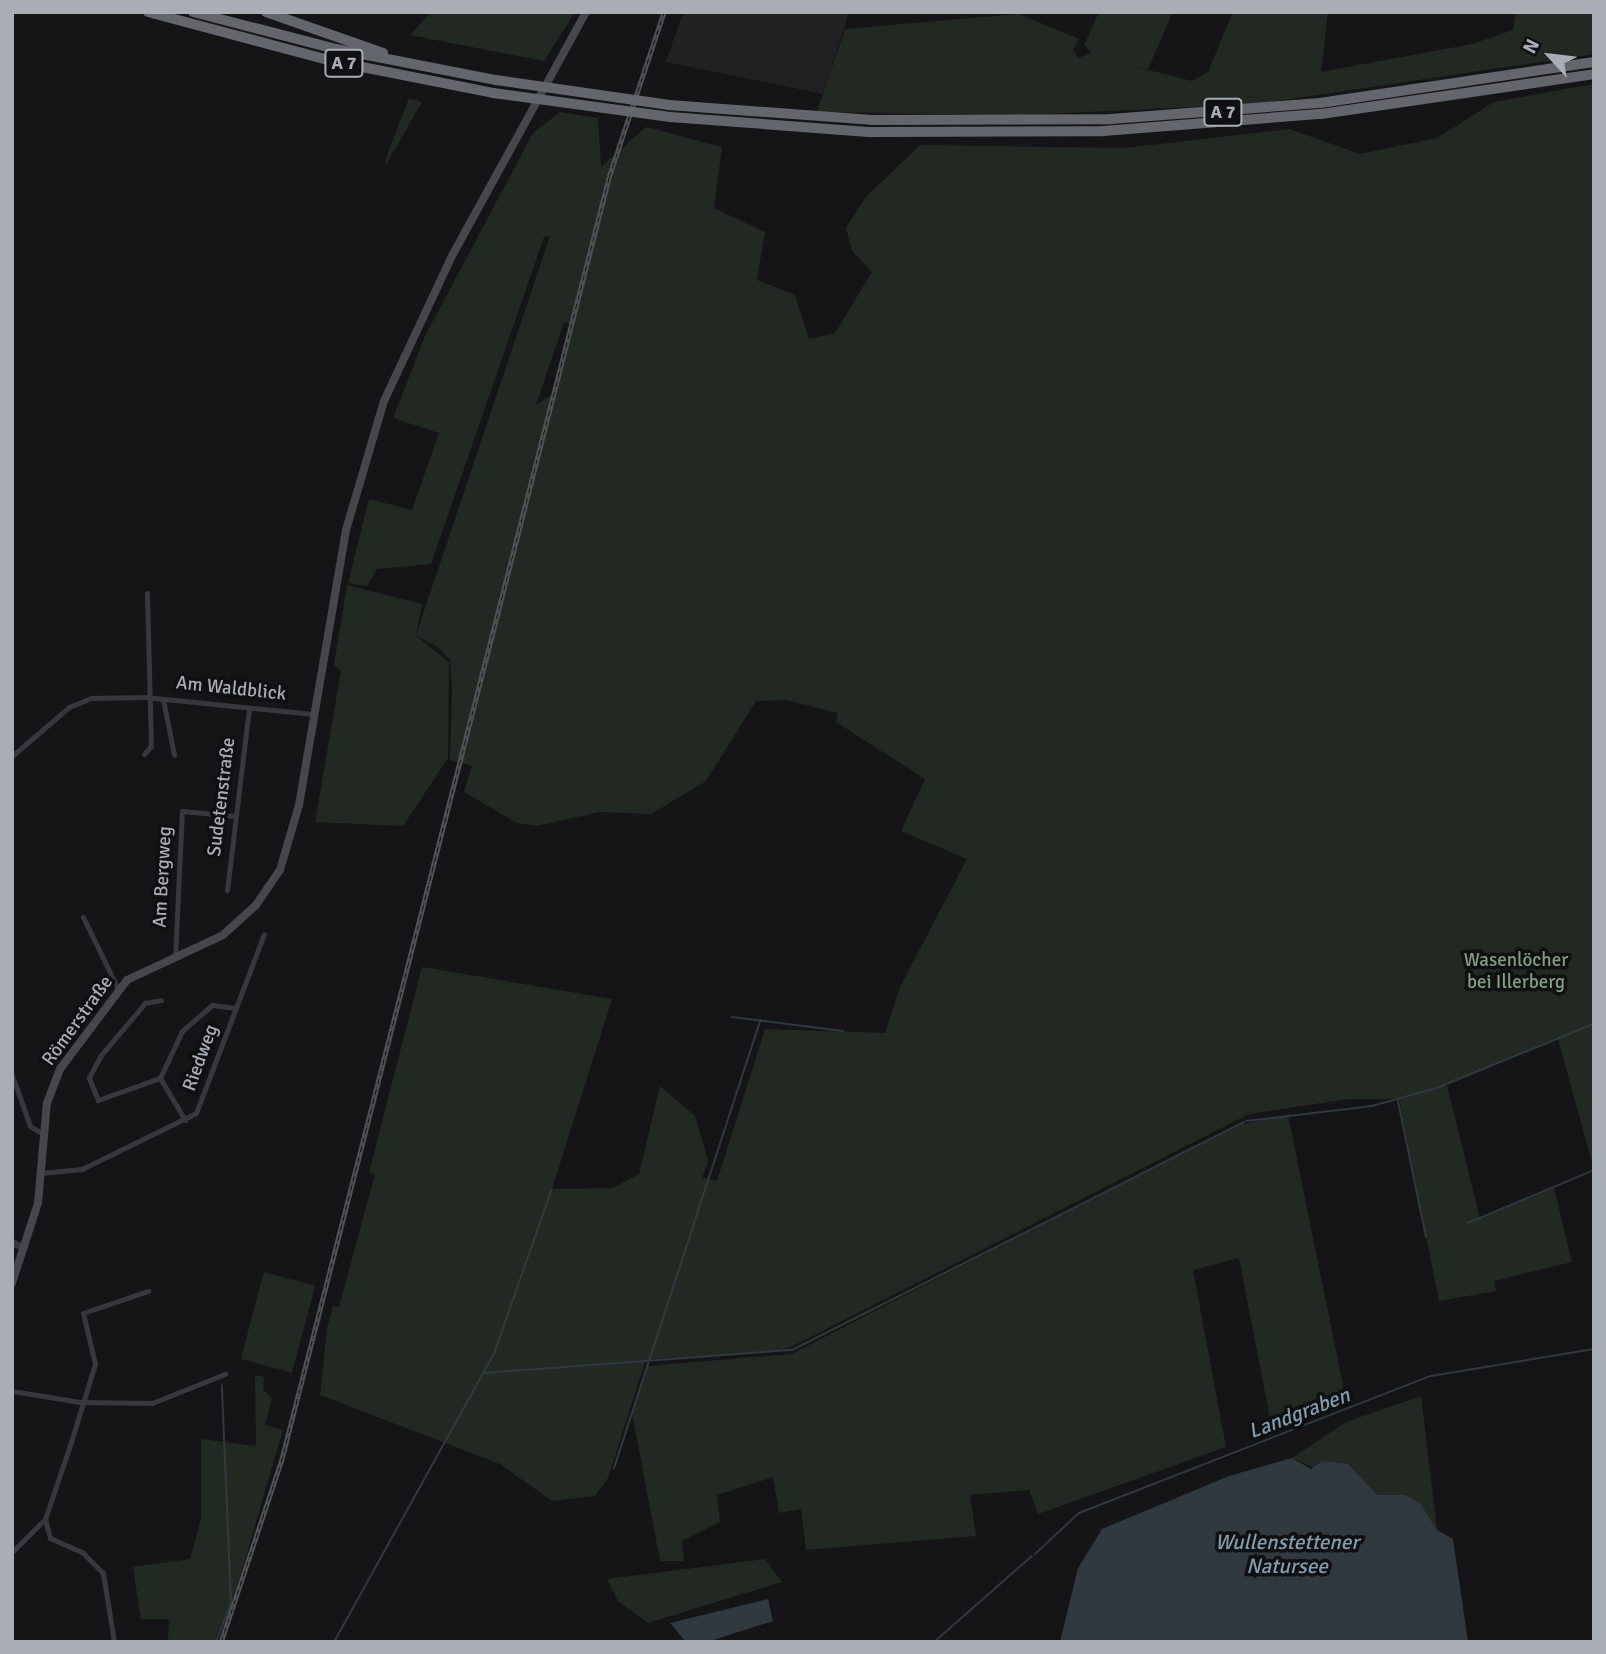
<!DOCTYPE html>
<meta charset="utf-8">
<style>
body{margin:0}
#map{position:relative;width:1606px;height:1654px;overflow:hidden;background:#151517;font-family:Signika,sans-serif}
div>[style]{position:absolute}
.built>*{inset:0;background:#212124}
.green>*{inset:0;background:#222922;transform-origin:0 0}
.water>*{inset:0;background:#30393f}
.stream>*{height:2px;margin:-1px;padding:0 1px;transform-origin:1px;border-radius:1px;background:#30393f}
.minor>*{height:5px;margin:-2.5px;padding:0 2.5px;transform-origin:2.5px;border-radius:2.5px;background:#37383c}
.tertiary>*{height:7px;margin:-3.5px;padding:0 3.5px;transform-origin:3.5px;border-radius:3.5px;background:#37383c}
.secondary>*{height:8px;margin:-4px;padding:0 4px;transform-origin:4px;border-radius:4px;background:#45474b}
.motorway>*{height:10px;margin:-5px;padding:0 5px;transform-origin:5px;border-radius:5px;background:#63666c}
.rail>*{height:4.5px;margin-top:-2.25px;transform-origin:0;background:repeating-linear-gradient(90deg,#101012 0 5px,#505256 0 10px);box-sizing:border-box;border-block:2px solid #505256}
.motorway-bridge>*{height:10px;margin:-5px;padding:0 5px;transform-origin:5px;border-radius:5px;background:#63666c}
span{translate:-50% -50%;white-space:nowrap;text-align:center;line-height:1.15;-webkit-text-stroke:7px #101012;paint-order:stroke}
.shield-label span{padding:2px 5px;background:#101012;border:2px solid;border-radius:5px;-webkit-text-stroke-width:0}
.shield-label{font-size:18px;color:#a8adb6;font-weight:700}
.street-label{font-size:19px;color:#a8adb6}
.park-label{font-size:19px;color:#819f81}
.water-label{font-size:21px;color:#829cae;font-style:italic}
.frame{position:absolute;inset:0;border:14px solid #a8adb6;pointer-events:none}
.north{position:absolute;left:1515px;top:21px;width:70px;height:70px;-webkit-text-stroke:5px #101012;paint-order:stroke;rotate:297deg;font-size:19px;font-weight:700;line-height:28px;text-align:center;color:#a8adb6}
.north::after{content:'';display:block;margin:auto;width:24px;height:32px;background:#a8adb6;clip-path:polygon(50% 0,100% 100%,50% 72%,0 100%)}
</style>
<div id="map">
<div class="built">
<i style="clip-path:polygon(683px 12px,849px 12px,823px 94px,666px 62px)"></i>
</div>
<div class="green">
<i style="clip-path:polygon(431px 12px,575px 12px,544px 61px,410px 35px)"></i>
<i style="clip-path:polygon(1099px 12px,1173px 12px,1148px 69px,1125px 64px,1192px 81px,1208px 72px,1233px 12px,1328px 12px,1321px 72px,1472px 44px,1513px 30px,1516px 12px,1594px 12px,1594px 54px,1257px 104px,1022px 115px,817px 112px,845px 29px,1019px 14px,1079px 39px,1073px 50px,1078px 58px,1092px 53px,1084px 45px)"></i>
<i style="clip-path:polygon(evenodd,1594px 84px,1594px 1170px,1558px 1039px,1447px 1085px,1480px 1219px,1554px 1188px,1572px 1262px,1494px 1281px,1496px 1291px,1439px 1301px,1399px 1099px,1348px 1099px,1249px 1114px,795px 1345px,774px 1352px,646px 1359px,608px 1478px,595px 1496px,552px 1501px,500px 1464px,320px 1395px,327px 1328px,333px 1306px,339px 1307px,375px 1174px,369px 1172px,422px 967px,612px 999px,552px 1189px,613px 1188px,639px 1174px,660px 1086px,695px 1116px,708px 1160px,702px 1178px,717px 1181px,765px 1029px,885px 1033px,900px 987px,967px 859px,901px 831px,925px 779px,836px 722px,838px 713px,787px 700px,756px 701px,706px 781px,651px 814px,600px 812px,537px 826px,517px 823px,464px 792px,472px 766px,450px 760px,452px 690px,450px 660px,439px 648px,415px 635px,449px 662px,448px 758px,403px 826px,315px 822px,341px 671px,334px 665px,347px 585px,422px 604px,416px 635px,550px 236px,544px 237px,431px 564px,377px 569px,367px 586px,348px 583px,369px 499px,412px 510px,439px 433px,393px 418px,425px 336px,533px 133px,560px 112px,598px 118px,601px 167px,646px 127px,722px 147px,714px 208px,765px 232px,757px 280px,795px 295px,809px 339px,835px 333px,872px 272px,852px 251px,846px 228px,865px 198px,920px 145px,1125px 148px,1289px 129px,1360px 154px,1437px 138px,1494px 102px,1594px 84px,564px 322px,572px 325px,556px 392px,536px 405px,564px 322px)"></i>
<i style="clip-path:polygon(409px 98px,422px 102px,386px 165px,386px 158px)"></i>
<i style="clip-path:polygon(1288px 1115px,1346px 1400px,1272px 1429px,1239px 1258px,1193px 1270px,1226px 1447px,1038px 1514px,1029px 1490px,970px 1495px,976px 1536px,806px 1550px,801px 1509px,779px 1513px,773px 1477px,717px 1495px,720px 1522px,682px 1541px,684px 1561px,660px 1561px,632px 1413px,647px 1366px,792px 1354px,1185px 1150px,1243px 1124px)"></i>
<i style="left:264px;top:1272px;width:53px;height:90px;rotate:15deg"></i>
<i style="clip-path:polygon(255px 1375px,264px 1377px,263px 1390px,272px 1398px,265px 1425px,283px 1430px,236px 1590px,214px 1642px,168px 1642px,169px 1619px,141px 1619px,133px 1567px,190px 1559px,201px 1519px,201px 1439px,256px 1446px)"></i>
<i style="clip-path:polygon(1421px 1396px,1437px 1530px,1419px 1503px,1405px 1495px,1377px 1495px,1292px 1458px,1346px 1422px)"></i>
<i style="clip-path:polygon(765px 1559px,782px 1582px,648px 1623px,618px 1601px,607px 1579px)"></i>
</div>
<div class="water">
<i style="clip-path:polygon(1292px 1458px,1311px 1469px,1322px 1461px,1348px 1464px,1377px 1495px,1405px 1495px,1420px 1503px,1437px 1530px,1453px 1539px,1468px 1642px,1060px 1642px,1078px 1568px,1102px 1529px,1229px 1476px)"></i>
<i style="clip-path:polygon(768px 1599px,773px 1621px,707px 1642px,686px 1642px,670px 1623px)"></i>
</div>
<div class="stream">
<i style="left:732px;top:1017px;width:112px;rotate:7.2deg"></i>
<i style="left:1441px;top:1086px;width:165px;rotate:-22.1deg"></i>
<i style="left:1398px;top:1101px;width:139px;rotate:78.4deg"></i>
<i style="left:1246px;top:1121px;width:127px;rotate:-6.8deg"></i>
<i style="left:1372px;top:1106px;width:71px;rotate:-15.6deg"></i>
<i style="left:1468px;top:1223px;width:137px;rotate:-22.8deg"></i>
<i style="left:484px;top:1373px;width:309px;rotate:-4.3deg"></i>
<i style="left:792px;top:1350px;width:506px;rotate:-26.77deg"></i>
<i style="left:614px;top:1468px;width:471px;rotate:-71.9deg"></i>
<i style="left:1035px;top:1554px;width:60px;rotate:-43deg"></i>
<i style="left:1079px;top:1513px;width:378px;rotate:-21.3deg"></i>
<i style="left:1431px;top:1376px;width:165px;rotate:-9.4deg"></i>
<i style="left:216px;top:1642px;width:42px;rotate:-69deg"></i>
<i style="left:231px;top:1603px;width:218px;rotate:-92.4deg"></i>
<i style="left:334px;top:1642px;width:333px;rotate:-61deg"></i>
<i style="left:495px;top:1351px;width:170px;rotate:-70.7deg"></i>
<i style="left:934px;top:1642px;width:130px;rotate:-41.3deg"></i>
</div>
<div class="minor">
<i style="left:163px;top:699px;width:57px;rotate:78.9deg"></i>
<i style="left:144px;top:754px;width:11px;rotate:-49deg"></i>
<i style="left:151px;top:746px;width:153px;rotate:-91.5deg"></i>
<i style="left:12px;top:756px;width:75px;rotate:-40.7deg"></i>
<i style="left:69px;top:707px;width:24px;rotate:-22deg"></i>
<i style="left:91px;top:698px;width:54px;rotate:-1.1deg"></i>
<i style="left:145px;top:697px;width:169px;rotate:5.8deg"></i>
<i style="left:227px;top:890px;width:183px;rotate:-83.1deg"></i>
<i style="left:83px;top:917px;width:80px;rotate:64.1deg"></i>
<i style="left:175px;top:958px;width:147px;rotate:-87.3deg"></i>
<i style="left:182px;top:811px;width:54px;rotate:5.3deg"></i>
<i style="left:161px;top:1000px;width:16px;rotate:169deg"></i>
<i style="left:145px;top:1003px;width:68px;rotate:130.2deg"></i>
<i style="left:101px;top:1055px;width:26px;rotate:118deg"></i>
<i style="left:89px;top:1078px;width:24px;rotate:68deg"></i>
<i style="left:98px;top:1100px;width:66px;rotate:-19.5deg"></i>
<i style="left:160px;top:1078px;width:52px;rotate:-64.9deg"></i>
<i style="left:182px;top:1031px;width:40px;rotate:-41deg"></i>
<i style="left:212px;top:1005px;width:24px;rotate:7deg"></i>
<i style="left:12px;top:1075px;width:54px;rotate:70.6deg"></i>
<i style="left:30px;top:1126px;width:15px;rotate:32deg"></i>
<i style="left:160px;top:1078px;width:49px;rotate:59.2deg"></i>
<i style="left:41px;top:1173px;width:41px;rotate:-5.6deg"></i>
<i style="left:82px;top:1169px;width:127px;rotate:-26.2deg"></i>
<i style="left:196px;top:1113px;width:191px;rotate:-69.2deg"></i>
<i style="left:12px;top:1391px;width:69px;rotate:9.2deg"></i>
<i style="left:80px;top:1402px;width:72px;rotate:0.8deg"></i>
<i style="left:152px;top:1403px;width:79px;rotate:-21.7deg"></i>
<i style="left:45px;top:1519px;width:20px;rotate:75deg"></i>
<i style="left:50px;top:1538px;width:36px;rotate:24deg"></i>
<i style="left:83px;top:1553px;width:28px;rotate:45deg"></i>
<i style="left:103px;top:1573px;width:70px;rotate:80.9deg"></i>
<i style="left:12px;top:1552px;width:47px;rotate:-45deg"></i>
<i style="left:45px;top:1519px;width:81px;rotate:-71.3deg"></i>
<i style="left:71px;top:1442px;width:82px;rotate:-72.9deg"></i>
<i style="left:95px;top:1364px;width:52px;rotate:-103.2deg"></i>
<i style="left:83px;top:1313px;width:69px;rotate:-18.7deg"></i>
</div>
<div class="tertiary">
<i style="left:12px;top:1242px;width:13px;rotate:27deg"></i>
</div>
<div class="secondary">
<i style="left:12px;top:1283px;width:84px;rotate:-72deg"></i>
<i style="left:38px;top:1203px;width:100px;rotate:-84.9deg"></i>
<i style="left:47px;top:1103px;width:36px;rotate:-69deg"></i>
<i style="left:60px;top:1069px;width:111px;rotate:-53deg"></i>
<i style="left:127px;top:980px;width:106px;rotate:-25.1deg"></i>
<i style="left:223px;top:935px;width:45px;rotate:-42.3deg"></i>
<i style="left:256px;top:905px;width:42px;rotate:-55.6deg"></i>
<i style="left:280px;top:870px;width:68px;rotate:-73.7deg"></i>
<i style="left:299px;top:805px;width:279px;rotate:-80.3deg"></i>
<i style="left:346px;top:530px;width:134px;rotate:-73.6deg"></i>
<i style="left:384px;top:401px;width:162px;rotate:-64.9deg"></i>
<i style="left:453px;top:254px;width:276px;rotate:-61.2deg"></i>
</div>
<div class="motorway">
<i style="left:148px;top:12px;width:190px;rotate:14.9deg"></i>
<i style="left:332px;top:61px;width:164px;rotate:11.2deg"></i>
<i style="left:193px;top:12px;width:148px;rotate:14.5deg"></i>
<i style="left:336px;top:49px;width:163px;rotate:11deg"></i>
<i style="left:266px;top:12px;width:124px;rotate:19.3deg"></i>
<i style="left:669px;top:105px;width:203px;rotate:4.2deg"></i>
<i style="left:871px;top:120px;width:240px;rotate:-0.2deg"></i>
<i style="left:1111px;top:119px;width:210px;rotate:-4.4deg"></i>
<i style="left:1320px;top:103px;width:277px;rotate:-8.5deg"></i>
<i style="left:670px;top:117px;width:202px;rotate:4.3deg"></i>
<i style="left:871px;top:132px;width:232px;rotate:-0.2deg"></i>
<i style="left:1103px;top:131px;width:219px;rotate:-4.5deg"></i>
<i style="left:1321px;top:114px;width:276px;rotate:-8.3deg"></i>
</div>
<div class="rail">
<i style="left:221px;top:1642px;width:190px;rotate:-71.6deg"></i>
<i style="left:281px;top:1462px;width:1326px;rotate:-75.68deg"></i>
<i style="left:609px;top:177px;width:174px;rotate:-71.6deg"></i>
</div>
<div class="motorway-bridge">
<i style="left:496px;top:80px;width:175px;rotate:8.2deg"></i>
<i style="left:493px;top:93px;width:179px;rotate:7.7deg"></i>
</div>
<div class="shield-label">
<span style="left:344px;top:63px">A 7</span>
<span style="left:1223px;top:112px">A 7</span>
</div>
<div class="street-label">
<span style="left:231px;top:689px;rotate:6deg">Am Waldblick</span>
<span style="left:222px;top:797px;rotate:-83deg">Sudetenstraße</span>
<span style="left:163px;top:877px;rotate:-87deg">Am Bergweg</span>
<span style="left:78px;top:1021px;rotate:-54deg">Römerstraße</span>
<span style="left:201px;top:1058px;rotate:-70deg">Riedweg</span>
</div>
<div class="park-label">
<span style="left:1516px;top:972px">Wasenlöcher<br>bei Illerberg</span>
</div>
<div class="water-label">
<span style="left:1299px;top:1413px;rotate:-21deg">Landgraben</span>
<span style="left:1287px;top:1554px">Wullenstettener<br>Natursee</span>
</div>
<div class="frame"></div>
<div class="north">N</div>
</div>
